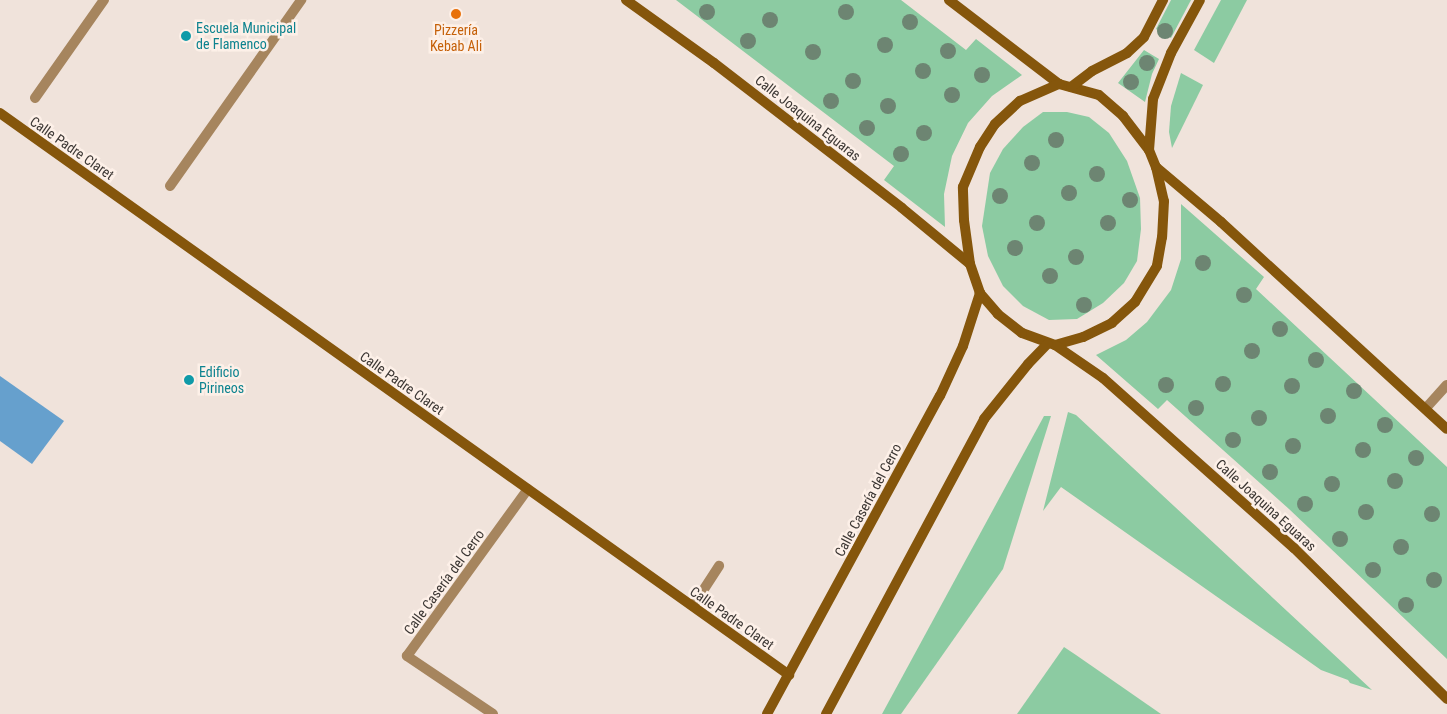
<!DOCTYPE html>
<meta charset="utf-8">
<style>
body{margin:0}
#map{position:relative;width:1447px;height:714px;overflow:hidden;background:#f0e3db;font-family:"Roboto Condensed",sans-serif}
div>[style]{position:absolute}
.green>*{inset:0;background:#8ccba2}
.water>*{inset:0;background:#66a0cd}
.lane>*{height:10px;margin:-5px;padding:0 5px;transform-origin:5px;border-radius:5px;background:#a6855e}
.street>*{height:10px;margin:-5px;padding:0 5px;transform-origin:5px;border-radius:5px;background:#a6855e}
.secondary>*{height:10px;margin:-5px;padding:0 5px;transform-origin:5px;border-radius:5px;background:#85560c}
.trees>*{width:16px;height:16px;margin:-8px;border-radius:50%;background:#6d8572}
.dots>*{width:14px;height:14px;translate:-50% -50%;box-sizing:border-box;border:2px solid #fdf0e8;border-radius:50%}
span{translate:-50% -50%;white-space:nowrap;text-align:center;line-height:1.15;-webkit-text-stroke:5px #fdf0e8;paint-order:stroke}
.culture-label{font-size:14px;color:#0d838f}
.left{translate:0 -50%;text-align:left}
.food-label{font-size:14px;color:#c56008}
.street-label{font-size:14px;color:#3b3633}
</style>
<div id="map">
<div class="green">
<i style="clip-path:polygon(676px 0,901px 0,966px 50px,976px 39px,1022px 75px,992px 96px,968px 123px,952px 156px,944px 194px,945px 227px,884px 180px,894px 166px)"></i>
<i style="clip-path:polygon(1171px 0,1191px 0,1171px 38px,1156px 29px)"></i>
<i style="clip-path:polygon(1221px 0,1247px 0,1214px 63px,1194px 50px)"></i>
<i style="clip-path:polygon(1144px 50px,1159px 59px,1152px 74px,1145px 102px,1118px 83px)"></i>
<i style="clip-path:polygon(1181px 73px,1203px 85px,1172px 148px,1169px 132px,1171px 106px)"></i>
<i style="clip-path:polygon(1043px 112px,1067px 112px,1089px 117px,1109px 133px,1127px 161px,1140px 198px,1141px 229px,1137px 261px,1124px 283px,1103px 303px,1077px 319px,1049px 320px,1023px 306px,1003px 286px,988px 256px,982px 226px,990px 173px,1003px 149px,1023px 127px)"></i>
<i style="clip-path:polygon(1181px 204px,1264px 277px,1256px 289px,1447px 467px,1447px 659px,1289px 509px,1167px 400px,1158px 409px,1096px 355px,1126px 340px,1147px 322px,1171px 290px,1181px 259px)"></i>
<i style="clip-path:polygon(1068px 412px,1076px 415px,1372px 690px,1350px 683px,1348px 680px,1321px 670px,1061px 487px,1043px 511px)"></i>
<i style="clip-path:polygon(1044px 416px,1051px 416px,1003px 569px,901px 714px,882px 714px)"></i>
<i style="clip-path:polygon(1064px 647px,1076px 655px,1161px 714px,1017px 714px)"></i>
</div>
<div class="water">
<i style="clip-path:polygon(0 376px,64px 421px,32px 464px,0 441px)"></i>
</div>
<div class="lane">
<i style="left:1426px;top:408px;width:31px;rotate:-48deg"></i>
<i style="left:693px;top:606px;width:48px;rotate:-57deg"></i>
</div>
<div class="street">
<i style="left:35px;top:98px;width:120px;rotate:-54.9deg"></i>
<i style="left:170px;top:186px;width:228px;rotate:-54.8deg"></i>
<i style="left:493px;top:714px;width:104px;rotate:-146deg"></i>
<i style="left:407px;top:656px;width:206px;rotate:-54.1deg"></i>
</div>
<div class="secondary">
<i style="left:626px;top:0;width:108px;rotate:35.6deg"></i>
<i style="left:714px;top:63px;width:237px;rotate:37.6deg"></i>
<i style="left:902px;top:208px;width:88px;rotate:39.5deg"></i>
<i style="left:949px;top:0;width:138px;rotate:37.4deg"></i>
<i style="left:1059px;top:84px;width:41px;rotate:15.4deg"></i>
<i style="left:1099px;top:95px;width:32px;rotate:41deg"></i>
<i style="left:1123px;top:116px;width:43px;rotate:52.6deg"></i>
<i style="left:1149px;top:150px;width:18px;rotate:68deg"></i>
<i style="left:1156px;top:167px;width:35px;rotate:77deg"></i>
<i style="left:1164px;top:201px;width:36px;rotate:93deg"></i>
<i style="left:1162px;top:237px;width:29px;rotate:100deg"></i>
<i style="left:1157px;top:266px;width:42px;rotate:121.4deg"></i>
<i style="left:1135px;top:302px;width:31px;rotate:138deg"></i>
<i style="left:1112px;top:323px;width:32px;rotate:154deg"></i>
<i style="left:1083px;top:337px;width:29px;rotate:164deg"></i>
<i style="left:1055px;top:345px;width:35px;rotate:-160deg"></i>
<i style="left:1022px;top:333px;width:31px;rotate:-142deg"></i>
<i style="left:998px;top:314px;width:28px;rotate:-131deg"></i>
<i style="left:980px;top:293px;width:31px;rotate:-109deg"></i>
<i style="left:970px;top:264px;width:44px;rotate:-97.8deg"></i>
<i style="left:964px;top:220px;width:33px;rotate:-92deg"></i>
<i style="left:963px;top:187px;width:43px;rotate:-67deg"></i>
<i style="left:980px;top:147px;width:27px;rotate:-57deg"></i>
<i style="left:995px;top:124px;width:34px;rotate:-43deg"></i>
<i style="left:1020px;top:101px;width:43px;rotate:-23.6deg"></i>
<i style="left:1071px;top:87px;width:26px;rotate:-37deg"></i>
<i style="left:1092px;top:71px;width:39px;rotate:-27deg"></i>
<i style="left:1127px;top:53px;width:23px;rotate:-43deg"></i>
<i style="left:1144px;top:37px;width:42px;rotate:-62.8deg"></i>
<i style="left:0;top:113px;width:969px;rotate:35.46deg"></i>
<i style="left:1149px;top:150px;width:51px;rotate:-85.5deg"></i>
<i style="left:1153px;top:99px;width:49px;rotate:-68.6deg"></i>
<i style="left:1171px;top:53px;width:60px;rotate:-61.3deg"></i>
<i style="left:1156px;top:167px;width:85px;rotate:40.2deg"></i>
<i style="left:1221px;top:222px;width:306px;rotate:42.5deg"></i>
<i style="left:1055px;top:345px;width:58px;rotate:34.5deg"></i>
<i style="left:1103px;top:378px;width:256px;rotate:41.7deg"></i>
<i style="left:1294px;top:548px;width:215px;rotate:44.6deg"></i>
<i style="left:767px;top:714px;width:362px;rotate:-61.5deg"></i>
<i style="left:940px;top:396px;width:55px;rotate:-65.3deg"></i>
<i style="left:963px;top:346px;width:56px;rotate:-72.2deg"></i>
<i style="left:826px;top:714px;width:335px;rotate:-61.8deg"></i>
<i style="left:984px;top:419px;width:70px;rotate:-51.3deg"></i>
<i style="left:1028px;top:364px;width:28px;rotate:-46deg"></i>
</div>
<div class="trees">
<i style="left:707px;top:12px"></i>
<i style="left:846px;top:12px"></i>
<i style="left:770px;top:20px"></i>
<i style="left:910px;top:22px"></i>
<i style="left:1165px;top:31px"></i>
<i style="left:748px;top:41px"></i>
<i style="left:885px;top:45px"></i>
<i style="left:948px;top:51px"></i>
<i style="left:813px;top:52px"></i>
<i style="left:1147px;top:63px"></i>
<i style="left:923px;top:71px"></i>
<i style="left:982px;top:75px"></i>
<i style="left:853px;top:81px"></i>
<i style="left:1131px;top:82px"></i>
<i style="left:952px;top:95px"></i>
<i style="left:831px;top:101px"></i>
<i style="left:888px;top:106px"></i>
<i style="left:867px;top:128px"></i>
<i style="left:924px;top:133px"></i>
<i style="left:1056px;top:140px"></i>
<i style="left:901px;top:154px"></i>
<i style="left:1032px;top:163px"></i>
<i style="left:1097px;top:174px"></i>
<i style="left:1069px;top:193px"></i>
<i style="left:1000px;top:196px"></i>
<i style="left:1130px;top:200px"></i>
<i style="left:1037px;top:223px"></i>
<i style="left:1108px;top:223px"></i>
<i style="left:1015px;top:248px"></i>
<i style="left:1076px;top:257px"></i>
<i style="left:1203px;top:263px"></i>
<i style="left:1050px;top:276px"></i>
<i style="left:1244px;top:295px"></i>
<i style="left:1084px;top:305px"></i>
<i style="left:1280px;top:329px"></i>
<i style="left:1252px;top:351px"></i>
<i style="left:1316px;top:360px"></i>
<i style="left:1223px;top:384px"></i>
<i style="left:1166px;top:385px"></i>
<i style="left:1292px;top:386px"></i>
<i style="left:1354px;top:391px"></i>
<i style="left:1196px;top:408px"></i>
<i style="left:1328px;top:416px"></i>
<i style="left:1259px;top:418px"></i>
<i style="left:1385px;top:425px"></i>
<i style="left:1233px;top:440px"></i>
<i style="left:1293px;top:446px"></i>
<i style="left:1363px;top:450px"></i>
<i style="left:1416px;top:458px"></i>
<i style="left:1270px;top:472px"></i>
<i style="left:1395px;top:481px"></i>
<i style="left:1332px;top:484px"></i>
<i style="left:1305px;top:504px"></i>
<i style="left:1366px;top:512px"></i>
<i style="left:1432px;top:514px"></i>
<i style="left:1340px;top:539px"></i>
<i style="left:1401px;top:547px"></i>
<i style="left:1373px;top:570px"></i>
<i style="left:1434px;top:580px"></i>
<i style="left:1406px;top:605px"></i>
</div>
<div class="dots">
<i style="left:456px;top:14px;background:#e8710a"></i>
<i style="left:186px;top:36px;background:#0f9aa8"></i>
<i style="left:189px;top:380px;background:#0f9aa8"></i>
</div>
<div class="culture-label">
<span class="left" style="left:196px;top:36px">Escuela Municipal<br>de Flamenco</span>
<span class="left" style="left:199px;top:380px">Edificio<br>Pirineos</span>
</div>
<div class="food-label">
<span style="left:456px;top:38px">Pizzería<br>Kebab Ali</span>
</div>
<div class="street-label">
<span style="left:808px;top:118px;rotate:38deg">Calle Joaquina Eguaras</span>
<span style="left:72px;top:148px;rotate:35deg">Calle Padre Claret</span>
<span style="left:402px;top:383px;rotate:35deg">Calle Padre Claret</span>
<span style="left:868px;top:500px;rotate:-62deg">Calle Casería del Cerro</span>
<span style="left:1266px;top:505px;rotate:42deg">Calle Joaquina Eguaras</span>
<span style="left:444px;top:582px;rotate:-54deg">Calle Casería del Cerro</span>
<span style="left:732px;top:618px;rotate:35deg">Calle Padre Claret</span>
</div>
</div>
